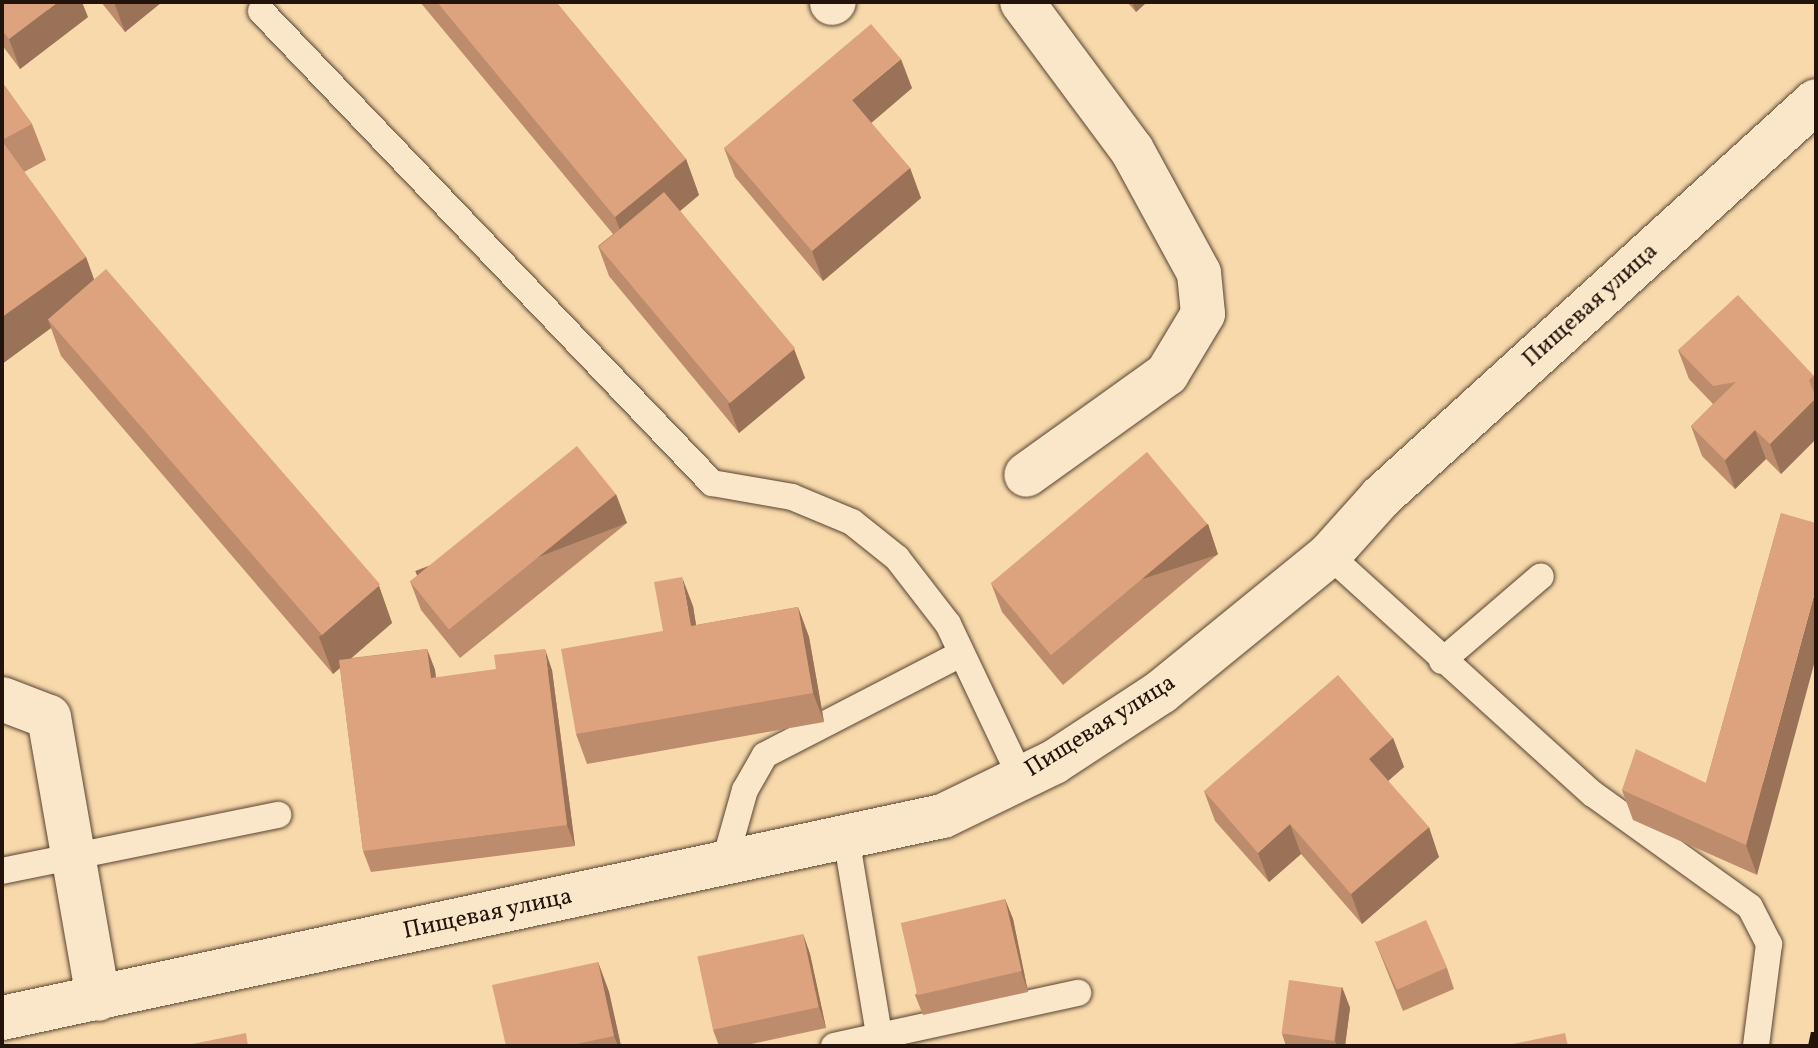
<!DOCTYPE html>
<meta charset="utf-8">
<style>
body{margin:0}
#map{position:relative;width:1818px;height:1048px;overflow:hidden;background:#f8d9ab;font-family:Vollkorn,serif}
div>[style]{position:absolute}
.roads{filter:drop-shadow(0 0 2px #584433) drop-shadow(0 0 2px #584433)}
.lane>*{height:26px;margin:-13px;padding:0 13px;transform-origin:13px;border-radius:13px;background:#fae6c8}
.street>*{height:44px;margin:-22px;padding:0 22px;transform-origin:22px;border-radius:22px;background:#fae6c8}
.secondary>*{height:44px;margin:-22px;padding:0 22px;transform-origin:22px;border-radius:22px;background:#fae6c8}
.rail>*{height:6px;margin-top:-3px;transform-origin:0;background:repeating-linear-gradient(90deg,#23130b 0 14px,transparent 0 28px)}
.wall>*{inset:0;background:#bd8c6c}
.shaded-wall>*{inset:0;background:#9a7258;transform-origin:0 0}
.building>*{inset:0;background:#dca37e;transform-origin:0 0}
span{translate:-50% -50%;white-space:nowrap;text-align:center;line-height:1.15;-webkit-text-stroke:6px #fae6c8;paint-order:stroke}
.street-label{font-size:24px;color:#23130b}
.frame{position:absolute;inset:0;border:4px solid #23130b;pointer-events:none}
</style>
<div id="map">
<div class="roads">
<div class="lane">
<i style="left:261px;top:11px;width:653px;rotate:46.3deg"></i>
<i style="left:712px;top:483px;width:81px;rotate:9.9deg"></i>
<i style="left:792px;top:497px;width:65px;rotate:22.6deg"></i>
<i style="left:852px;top:522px;width:58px;rotate:38.7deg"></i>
<i style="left:897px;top:558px;width:83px;rotate:52.3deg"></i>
<i style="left:948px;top:624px;width:170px;rotate:64.6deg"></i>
<i style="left:1329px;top:555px;width:356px;rotate:42.2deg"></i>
<i style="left:1593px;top:794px;width:193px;rotate:35.7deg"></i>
<i style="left:1750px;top:907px;width:42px;rotate:62.8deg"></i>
<i style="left:1769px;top:944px;width:103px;rotate:97.3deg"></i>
<i style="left:1442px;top:661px;width:130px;rotate:-40.6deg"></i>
<i style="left:846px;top:837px;width:212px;rotate:80.5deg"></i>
<i style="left:724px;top:864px;width:77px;rotate:-74.2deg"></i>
<i style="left:745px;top:790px;width:40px;rotate:-60.3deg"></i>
<i style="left:765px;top:755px;width:220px;rotate:-27.3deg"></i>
<i style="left:2px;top:871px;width:282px;rotate:-11.5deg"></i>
<i style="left:834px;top:1046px;width:250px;rotate:-12.3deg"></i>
</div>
<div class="street">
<i style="left:1022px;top:2px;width:184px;rotate:53.4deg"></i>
<i style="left:1132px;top:150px;width:140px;rotate:61.4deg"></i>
<i style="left:1199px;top:273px;width:41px;rotate:84.4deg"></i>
<i style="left:1203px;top:314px;width:70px;rotate:121deg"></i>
<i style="left:1167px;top:374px;width:173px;rotate:144.4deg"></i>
<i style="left:832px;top:3px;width:2px;rotate:-27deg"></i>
<i style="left:2px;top:699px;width:50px;rotate:21deg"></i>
<i style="left:49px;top:717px;width:286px;rotate:80.1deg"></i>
</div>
<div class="secondary">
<i style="left:2px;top:1018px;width:962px;rotate:-12.12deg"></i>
<i style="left:943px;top:816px;width:123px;rotate:-25.9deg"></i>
<i style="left:1054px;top:762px;width:128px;rotate:-33.2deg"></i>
<i style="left:1161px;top:692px;width:217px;rotate:-39.2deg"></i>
<i style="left:1329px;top:555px;width:78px;rotate:-48.1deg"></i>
<i style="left:1381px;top:497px;width:588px;rotate:-42.31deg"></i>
</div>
</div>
<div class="rail">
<i style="left:1811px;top:1046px;width:24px;rotate:-78deg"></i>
</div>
<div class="wall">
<i style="clip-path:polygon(2px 2px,88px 17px,20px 69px,2px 45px)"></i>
<i style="clip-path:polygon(101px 2px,162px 2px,125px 32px)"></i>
<i style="clip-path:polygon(420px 2px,556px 2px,686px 159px,699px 195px,680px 211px,794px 349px,805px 378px,739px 433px,609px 276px,598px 246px,613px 234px)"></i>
<i style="clip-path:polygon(1127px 2px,1147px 2px,1136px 12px)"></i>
<i style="clip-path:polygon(2px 82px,32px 124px,46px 160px,24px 172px,86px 257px,94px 280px,379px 586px,392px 623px,351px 658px,427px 649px,435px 670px,436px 678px,552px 670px,575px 846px,371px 872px,363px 851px,340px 668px,333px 674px,61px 356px,51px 328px,2px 364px)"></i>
<i style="clip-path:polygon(912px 88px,871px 123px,910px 168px,921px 198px,823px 281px,735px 177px,724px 148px)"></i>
<i style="clip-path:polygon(1678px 350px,1814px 376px,1816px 380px,1816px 439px,1781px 474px,1766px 459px,1735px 489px,1702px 456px,1691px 426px,1713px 404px,1689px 379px)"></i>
<i style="clip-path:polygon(1781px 513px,1757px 875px,1633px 820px,1622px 790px,1706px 783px)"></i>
<i style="clip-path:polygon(627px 523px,460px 658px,421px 610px,410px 581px)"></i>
<i style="clip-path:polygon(1208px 524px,1218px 554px,1063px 685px,1002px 612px,991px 583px)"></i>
<i style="clip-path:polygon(693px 606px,696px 625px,798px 607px,809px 637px,824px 722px,587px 764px,576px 734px,663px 631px)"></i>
<i style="clip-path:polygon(1393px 738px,1404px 767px,1388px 781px,1439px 857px,1362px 924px,1301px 854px,1269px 882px,1215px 821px,1204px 791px)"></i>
<i style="clip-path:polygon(1005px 899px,1013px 919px,1028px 992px,923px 1015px,915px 995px)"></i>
<i style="clip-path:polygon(803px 934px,810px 954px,826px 1028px,742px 1046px,719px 1046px,713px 1030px)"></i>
<i style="clip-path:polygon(1375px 941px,1447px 968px,1454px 989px,1403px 1011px)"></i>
<i style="clip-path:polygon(598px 962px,609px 992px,621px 1046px,506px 1046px)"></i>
<i style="clip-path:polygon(1342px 987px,1350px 1008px,1345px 1046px,1286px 1046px,1282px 1034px)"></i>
</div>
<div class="shaded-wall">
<i style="clip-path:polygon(58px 2px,82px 2px,88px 17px,20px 69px,9px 39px)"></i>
<i style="clip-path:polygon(114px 2px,162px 2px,125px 32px)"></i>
<i style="clip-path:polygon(1132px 2px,1147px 2px,1136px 12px)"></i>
<i style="clip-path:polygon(901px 59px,912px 88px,863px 130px,852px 100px)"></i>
<i style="clip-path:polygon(686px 159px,699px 195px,629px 254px,615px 217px)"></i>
<i style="clip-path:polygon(910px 168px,921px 198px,823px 281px,812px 251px)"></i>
<i style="clip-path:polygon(86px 257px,99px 293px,48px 319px,51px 328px,2px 364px,2px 317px)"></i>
<i style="clip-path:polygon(794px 349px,805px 378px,739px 433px,728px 404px)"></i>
<i style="clip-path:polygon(1816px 398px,1816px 439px,1781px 474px,1770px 444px)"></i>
<i style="clip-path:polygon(1755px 430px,1766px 459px,1735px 489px,1725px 460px)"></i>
<i style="left:616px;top:494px;width:31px;height:215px;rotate:69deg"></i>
<i style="left:1208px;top:524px;width:32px;height:204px;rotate:72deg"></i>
<i style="clip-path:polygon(682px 577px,693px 606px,701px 656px,691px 626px)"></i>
<i style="clip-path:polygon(379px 586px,392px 623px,333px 674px,319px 637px)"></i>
<i style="clip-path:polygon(1816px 588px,1816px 657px,1757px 875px,1746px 845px)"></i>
<i style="clip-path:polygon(798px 607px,809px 637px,824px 722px,813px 693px)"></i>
<i style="clip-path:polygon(427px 649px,435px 670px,438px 699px,431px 678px)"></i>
<i style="clip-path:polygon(545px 649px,552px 670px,575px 846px,567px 825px)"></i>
<i style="clip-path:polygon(1393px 738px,1404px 767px,1380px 788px,1369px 759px)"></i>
<i style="clip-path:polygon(1290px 824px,1301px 854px,1269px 882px,1258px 853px)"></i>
<i style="clip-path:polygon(1429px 827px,1439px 857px,1362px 924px,1351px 894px)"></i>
<i style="clip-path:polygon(1005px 899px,1013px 919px,1028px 992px,1021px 971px)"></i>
<i style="clip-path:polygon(803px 934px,810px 954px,826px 1028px,819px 1007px)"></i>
<i style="clip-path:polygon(598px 962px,609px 992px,621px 1046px,618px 1046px,614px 1036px)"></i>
<i style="clip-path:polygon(1342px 987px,1350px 1008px,1345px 1046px,1337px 1046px,1335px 1041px)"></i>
</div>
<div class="building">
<i style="clip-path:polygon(2px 2px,58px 2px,9px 39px,2px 30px)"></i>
<i style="clip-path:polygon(437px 2px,556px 2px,686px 159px,615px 217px)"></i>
<i style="clip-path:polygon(871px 24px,901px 59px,852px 100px,910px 168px,812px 251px,724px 148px)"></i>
<i style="clip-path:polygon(2px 82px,32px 124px,2px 140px)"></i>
<i style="clip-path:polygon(2px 141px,86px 257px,2px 317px)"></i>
<i style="left:664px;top:192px;width:204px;height:85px;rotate:50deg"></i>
<i style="left:106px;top:269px;width:418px;height:77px;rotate:49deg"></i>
<i style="clip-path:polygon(1738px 295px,1814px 376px,1809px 380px,1816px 398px,1770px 444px,1755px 430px,1725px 460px,1691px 426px,1736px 382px,1713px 386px,1678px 350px)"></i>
<i style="left:577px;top:446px;width:62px;height:215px;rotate:51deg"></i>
<i style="left:1147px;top:452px;width:94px;height:204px;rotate:50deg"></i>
<i style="clip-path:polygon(1781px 513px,1816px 523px,1816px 588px,1746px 845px,1622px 790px,1636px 749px,1706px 783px)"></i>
<i style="clip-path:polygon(682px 577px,691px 626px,798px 607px,813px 693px,576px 734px,561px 649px,663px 631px,654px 582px)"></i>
<i style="clip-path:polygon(427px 649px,431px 678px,496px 669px,494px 655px,545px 649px,567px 825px,363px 851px,339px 660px)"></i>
<i style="clip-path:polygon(1338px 675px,1393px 738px,1369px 759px,1429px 827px,1351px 894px,1290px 824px,1258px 853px,1204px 791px)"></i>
<i style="left:1005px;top:899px;width:74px;height:107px;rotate:77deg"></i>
<i style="left:1426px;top:920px;width:52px;height:55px;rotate:66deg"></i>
<i style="left:803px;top:934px;width:75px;height:108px;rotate:78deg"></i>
<i style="clip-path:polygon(598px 962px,614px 1036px,567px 1046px,506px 1046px,492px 985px)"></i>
<i style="left:1289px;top:980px;width:53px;height:54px;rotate:8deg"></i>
<i style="clip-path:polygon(246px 1033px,248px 1046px,183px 1046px)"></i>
<i style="clip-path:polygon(1565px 1033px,1568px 1046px,1504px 1046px)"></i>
</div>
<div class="street-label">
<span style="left:1591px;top:306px;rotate:-42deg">Пищевая улица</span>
<span style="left:1101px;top:727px;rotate:-32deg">Пищевая улица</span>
<span style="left:488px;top:915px;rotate:-12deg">Пищевая улица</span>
</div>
<div class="frame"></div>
</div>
